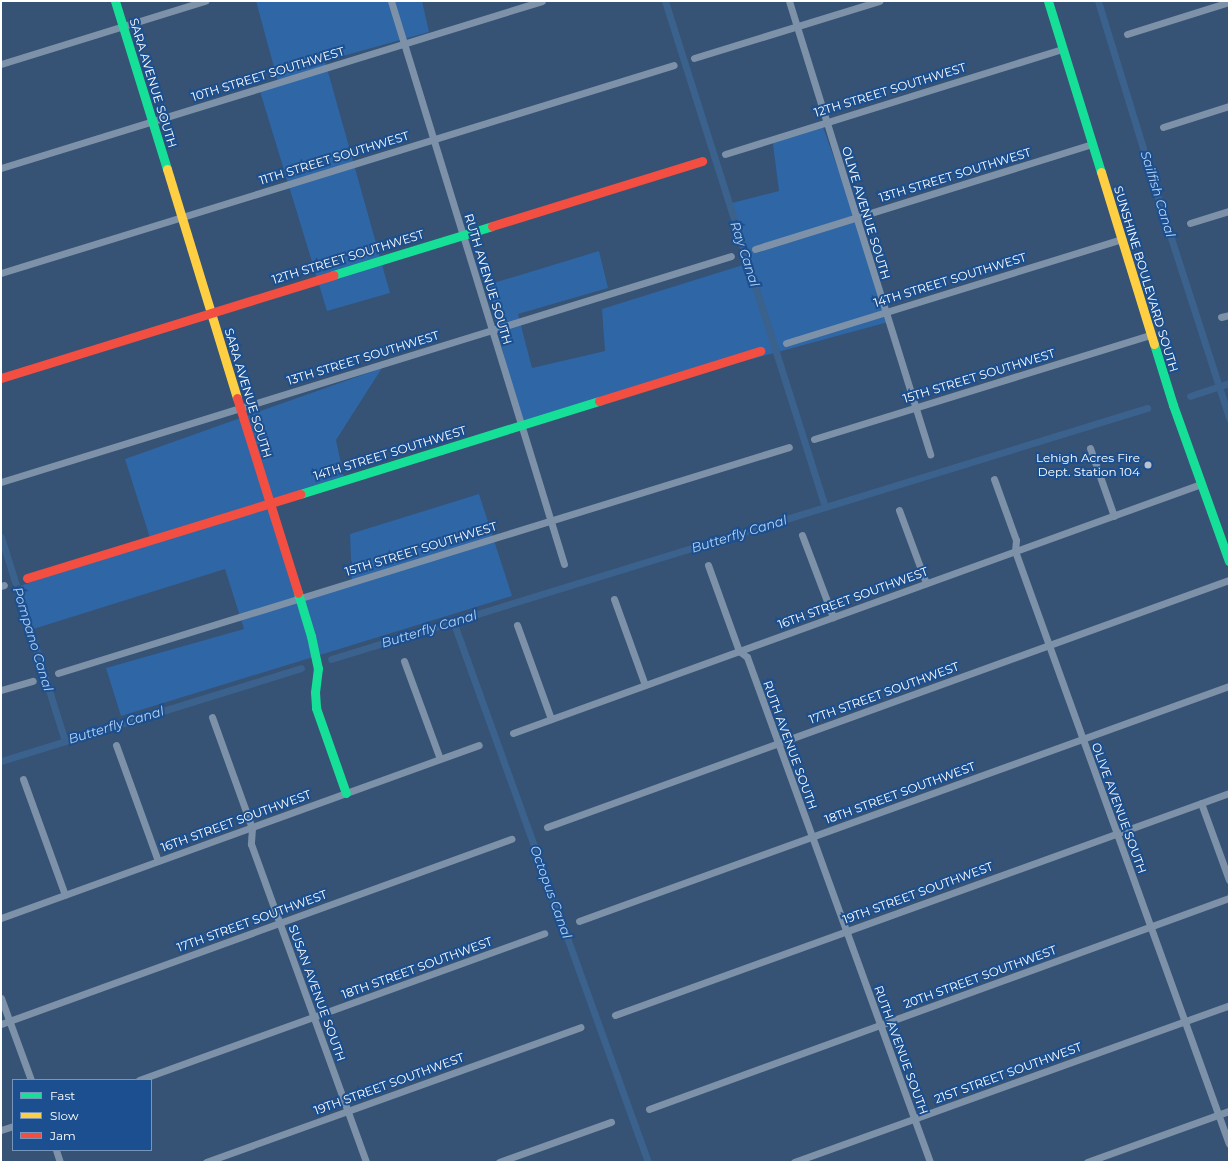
<!DOCTYPE html>
<style>
body{margin:0}
#map{position:relative;width:1230px;height:1163px;overflow:hidden;background:#365274;font-family:Montserrat,sans-serif}
div>[style]{position:absolute}
.green>*{inset:0;background:#2f66a5}
.canal>*{height:7px;margin:-3.5px;padding:0 3.5px;transform-origin:3.5px;border-radius:3.5px;background:#3b618d}
.street>*{height:7px;margin:-3.5px;padding:0 3.5px;transform-origin:3.5px;border-radius:3.5px;background:#7d92a8}
.fast>*{height:9px;margin:-4.5px;padding:0 4.5px;transform-origin:4.5px;border-radius:4.5px;background:#16e098}
.slow>*{height:9px;margin:-4.5px;padding:0 4.5px;transform-origin:4.5px;border-radius:4.5px;background:#ffcf43}
.jam>*{height:9px;margin:-4.5px;padding:0 4.5px;transform-origin:4.5px;border-radius:4.5px;background:#f24e42}
.dots>*{width:11px;height:11px;translate:-50% -50%;box-sizing:border-box;border:2px solid #1b4f8f;border-radius:50%}
span{translate:-50% -50%;white-space:nowrap;text-align:center;line-height:1.15;-webkit-text-stroke:4px #1b4f8f;paint-order:stroke}
.street-label{font-size:12px;color:#fff}
.poi-label{font-size:12px;color:#fff}
.right{translate:-100% -50%;text-align:right}
.water-label{font-size:13px;color:#b5d3f5;font-style:italic}
.frame{position:absolute;inset:0;border:2px solid #fff;pointer-events:none}
.legend{position:absolute;left:12px;top:1079px;width:140px;height:72px;box-sizing:border-box;background:#1b4f8f;border:1px solid #7695bc;margin:0;padding:5px 7px;list-style:none;font-size:12px;color:#fff}
.legend li{display:flex;align-items:center;gap:8px;height:20px}
.legend b{width:20px;border:1px solid #7695bc}
</style>
<div id="map">
<div class="green">
<i style="clip-path:polygon(256px 1px,422px 1px,429px 32px,325px 61px,390px 293px,327px 311px,259px 88px,278px 82px)"></i>
<i style="clip-path:polygon(821px 121px,892px 321px,520px 422px,487px 285px,599px 251px,608px 288px,518px 314px,532px 368px,605px 351px,602px 309px,746px 264px,732px 203px,779px 191px,772px 137px)"></i>
<i style="clip-path:polygon(382px 368px,336px 440px,344px 478px,273px 500px,304px 599px,352px 585px,350px 534px,479px 494px,512px 596px,121px 716px,106px 668px,244px 629px,225px 569px,27px 631px,14px 588px,151px 541px,125px 459px)"></i>
</div>
<div class="canal">
<i style="left:665px;top:1px;width:531px;rotate:72.45deg"></i>
<i style="left:1098px;top:1px;width:215px;rotate:73deg"></i>
<i style="left:1161px;top:207px;width:222px;rotate:72.1deg"></i>
<i style="left:1190px;top:396px;width:41px;rotate:-18.4deg"></i>
<i style="left:1px;top:537px;width:214px;rotate:72.6deg"></i>
<i style="left:453px;top:621px;width:575px;rotate:70.18deg"></i>
<i style="left:331px;top:659px;width:854px;rotate:-17.1deg"></i>
<i style="left:1px;top:761px;width:314px;rotate:-17.2deg"></i>
</div>
<div class="street">
<i style="left:391px;top:1px;width:589px;rotate:72.92deg"></i>
<i style="left:789px;top:1px;width:475px;rotate:72.7deg"></i>
<i style="left:1127px;top:34px;width:107px;rotate:-17.4deg"></i>
<i style="left:694px;top:58px;width:194px;rotate:-17.1deg"></i>
<i style="left:1px;top:64px;width:214px;rotate:-17.2deg"></i>
<i style="left:1163px;top:127px;width:69px;rotate:-17.7deg"></i>
<i style="left:725px;top:154px;width:354px;rotate:-17.3deg"></i>
<i style="left:1px;top:168px;width:566px;rotate:-17.15deg"></i>
<i style="left:1190px;top:223px;width:41px;rotate:-17.1deg"></i>
<i style="left:755px;top:249px;width:353px;rotate:-17.3deg"></i>
<i style="left:1px;top:273px;width:704px;rotate:-17.17deg"></i>
<i style="left:1221px;top:317px;width:8px;rotate:-14deg"></i>
<i style="left:786px;top:343px;width:352px;rotate:-17.2deg"></i>
<i style="left:814px;top:439px;width:353px;rotate:-17.2deg"></i>
<i style="left:1090px;top:448px;width:72px;rotate:70.6deg"></i>
<i style="left:994px;top:479px;width:65px;rotate:70.2deg"></i>
<i style="left:1016px;top:540px;width:11px;rotate:95deg"></i>
<i style="left:1015px;top:551px;width:630px;rotate:70.16deg"></i>
<i style="left:1px;top:482px;width:764px;rotate:-17.2deg"></i>
<i style="left:899px;top:510px;width:78px;rotate:69.7deg"></i>
<i style="left:802px;top:535px;width:88px;rotate:69.3deg"></i>
<i style="left:708px;top:565px;width:91px;rotate:70.2deg"></i>
<i style="left:739px;top:651px;width:10px;rotate:37deg"></i>
<i style="left:747px;top:657px;width:537px;rotate:70.08deg"></i>
<i style="left:1px;top:586px;width:3px;rotate:-18deg"></i>
<i style="left:614px;top:599px;width:91px;rotate:70.2deg"></i>
<i style="left:517px;top:625px;width:100px;rotate:70.1deg"></i>
<i style="left:404px;top:661px;width:104px;rotate:69.8deg"></i>
<i style="left:58px;top:673px;width:765px;rotate:-17.18deg"></i>
<i style="left:1px;top:690px;width:33px;rotate:-16deg"></i>
<i style="left:212px;top:717px;width:118px;rotate:70.2deg"></i>
<i style="left:252px;top:828px;width:16px;rotate:94deg"></i>
<i style="left:251px;top:844px;width:338px;rotate:70.1deg"></i>
<i style="left:513px;top:733px;width:732px;rotate:-19.9deg"></i>
<i style="left:116px;top:745px;width:123px;rotate:70.1deg"></i>
<i style="left:23px;top:779px;width:123px;rotate:70.1deg"></i>
<i style="left:1201px;top:803px;width:82px;rotate:70deg"></i>
<i style="left:547px;top:827px;width:725px;rotate:-19.91deg"></i>
<i style="left:1px;top:918px;width:508px;rotate:-19.9deg"></i>
<i style="left:579px;top:921px;width:691px;rotate:-19.88deg"></i>
<i style="left:1px;top:998px;width:87px;rotate:69.9deg"></i>
<i style="left:615px;top:1015px;width:653px;rotate:-19.88deg"></i>
<i style="left:1px;top:1024px;width:543px;rotate:-19.94deg"></i>
<i style="left:139px;top:1080px;width:431px;rotate:-19.9deg"></i>
<i style="left:649px;top:1109px;width:617px;rotate:-19.99deg"></i>
<i style="left:1px;top:1130px;width:13px;rotate:-18deg"></i>
<i style="left:56px;top:1150px;width:13px;rotate:72deg"></i>
<i style="left:206px;top:1162px;width:398px;rotate:-19.8deg"></i>
<i style="left:499px;top:1162px;width:119px;rotate:-19.7deg"></i>
<i style="left:794px;top:1162px;width:462px;rotate:-19.8deg"></i>
<i style="left:1087px;top:1162px;width:151px;rotate:-19.8deg"></i>
</div>
<div class="fast">
<i style="left:115px;top:1px;width:176px;rotate:72.8deg"></i>
<i style="left:1048px;top:1px;width:179px;rotate:72.8deg"></i>
<i style="left:333px;top:275px;width:166px;rotate:-17.1deg"></i>
<i style="left:1154px;top:344px;width:64px;rotate:72.7deg"></i>
<i style="left:1173px;top:405px;width:166px;rotate:70.3deg"></i>
<i style="left:300px;top:494px;width:313px;rotate:-17.3deg"></i>
<i style="left:298px;top:593px;width:45px;rotate:73.2deg"></i>
<i style="left:311px;top:636px;width:33px;rotate:78deg"></i>
<i style="left:318px;top:668px;width:24px;rotate:97deg"></i>
<i style="left:315px;top:692px;width:16px;rotate:86deg"></i>
<i style="left:316px;top:708px;width:90px;rotate:70.6deg"></i>
</div>
<div class="slow">
<i style="left:167px;top:169px;width:239px;rotate:73deg"></i>
<i style="left:1101px;top:172px;width:180px;rotate:72.9deg"></i>
</div>
<div class="jam">
<i style="left:492px;top:226px;width:220px;rotate:-17.2deg"></i>
<i style="left:1px;top:378px;width:348px;rotate:-17.2deg"></i>
<i style="left:237px;top:398px;width:204px;rotate:72.6deg"></i>
<i style="left:599px;top:401px;width:169px;rotate:-17.3deg"></i>
<i style="left:27px;top:578px;width:286px;rotate:-17.1deg"></i>
</div>
<div class="dots">
<i style="left:1148px;top:465px;background:#b9c2ce"></i>
</div>
<div class="street-label">
<span style="left:268px;top:74px;rotate:-17deg">10TH STREET SOUTHWEST</span>
<span style="left:153px;top:83px;rotate:73deg">SARA AVENUE SOUTH</span>
<span style="left:890px;top:90px;rotate:-17deg">12TH STREET SOUTHWEST</span>
<span style="left:334px;top:158px;rotate:-17deg">11TH STREET SOUTHWEST</span>
<span style="left:955px;top:175px;rotate:-17deg">13TH STREET SOUTHWEST</span>
<span style="left:866px;top:213px;rotate:73deg">OLIVE AVENUE SOUTH</span>
<span style="left:348px;top:257px;rotate:-17deg">12TH STREET SOUTHWEST</span>
<span style="left:488px;top:279px;rotate:73deg">RUTH AVENUE SOUTH</span>
<span style="left:1146px;top:279px;rotate:73deg">SUNSHINE BOULEVARD SOUTH</span>
<span style="left:950px;top:280px;rotate:-17deg">14TH STREET SOUTHWEST</span>
<span style="left:363px;top:358px;rotate:-17deg">13TH STREET SOUTHWEST</span>
<span style="left:979px;top:376px;rotate:-17deg">15TH STREET SOUTHWEST</span>
<span style="left:248px;top:393px;rotate:73deg">SARA AVENUE SOUTH</span>
<span style="left:390px;top:453px;rotate:-17deg">14TH STREET SOUTHWEST</span>
<span style="left:421px;top:549px;rotate:-17deg">15TH STREET SOUTHWEST</span>
<span style="left:853px;top:598px;rotate:-20deg">16TH STREET SOUTHWEST</span>
<span style="left:884px;top:693px;rotate:-20deg">17TH STREET SOUTHWEST</span>
<span style="left:790px;top:745px;rotate:70deg">RUTH AVENUE SOUTH</span>
<span style="left:900px;top:793px;rotate:-20deg">18TH STREET SOUTHWEST</span>
<span style="left:1119px;top:808px;rotate:70deg">OLIVE AVENUE SOUTH</span>
<span style="left:236px;top:821px;rotate:-20deg">16TH STREET SOUTHWEST</span>
<span style="left:918px;top:893px;rotate:-20deg">19TH STREET SOUTHWEST</span>
<span style="left:252px;top:921px;rotate:-20deg">17TH STREET SOUTHWEST</span>
<span style="left:417px;top:968px;rotate:-20deg">18TH STREET SOUTHWEST</span>
<span style="left:980px;top:977px;rotate:-20deg">20TH STREET SOUTHWEST</span>
<span style="left:317px;top:993px;rotate:70deg">SUSAN AVENUE SOUTH</span>
<span style="left:901px;top:1050px;rotate:70deg">RUTH AVENUE SOUTH</span>
<span style="left:1008px;top:1073px;rotate:-20deg">21ST STREET SOUTHWEST</span>
<span style="left:389px;top:1084px;rotate:-20deg">19TH STREET SOUTHWEST</span>
</div>
<div class="poi-label">
<span class="right" style="left:1140px;top:465px">Lehigh Acres Fire<br>Dept. Station 104</span>
</div>
<div class="water-label">
<span style="left:1158px;top:194px;rotate:73deg">Sailfish Canal</span>
<span style="left:745px;top:254px;rotate:72deg">Ray Canal</span>
<span style="left:739px;top:534px;rotate:-17deg">Butterfly Canal</span>
<span style="left:429px;top:629px;rotate:-17deg">Butterfly Canal</span>
<span style="left:33px;top:639px;rotate:73deg">Pompano Canal</span>
<span style="left:116px;top:725px;rotate:-17deg">Butterfly Canal</span>
<span style="left:551px;top:892px;rotate:70deg">Octopus Canal</span>
</div>
<div class="frame"></div>
<ul class="legend">
<li><b style="height:5px;background:#16e098"></b>Fast</li>
<li><b style="height:5px;background:#ffcf43"></b>Slow</li>
<li><b style="height:5px;background:#f24e42"></b>Jam</li>
</ul>
</div>
